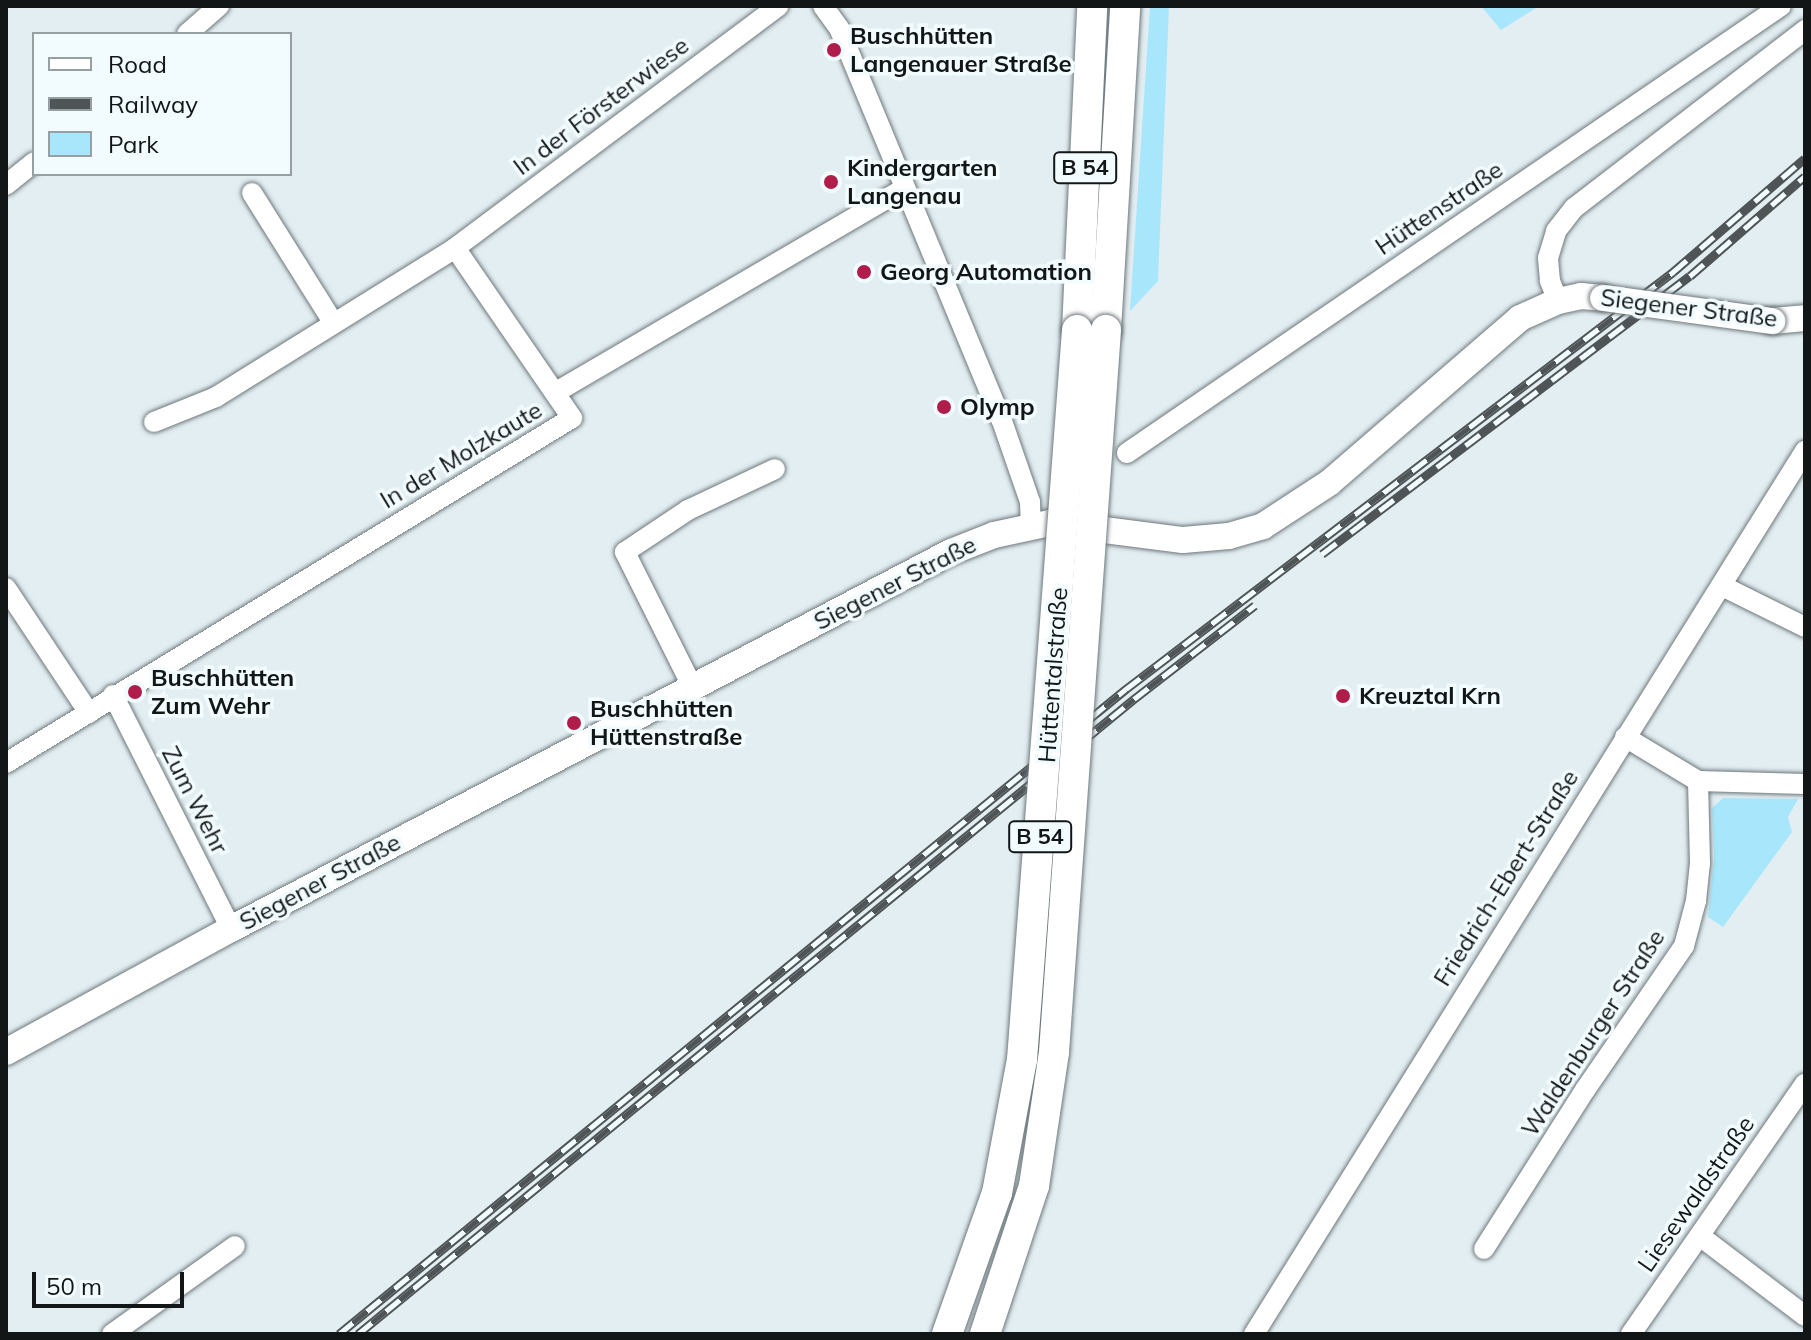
<!DOCTYPE html>
<meta charset="utf-8">
<style>
body{margin:0}
#map{position:relative;width:1811px;height:1340px;overflow:hidden;background:#e3eef2;font-family:Mulish,sans-serif}
div>[style]{position:absolute}
.green>*{inset:0;background:#a8e7fb}
.roads{filter:drop-shadow(0 0 2px #6e787c) drop-shadow(0 0 2px #6e787c)}
.minor>*{height:20px;margin:-10px;padding:0 10px;transform-origin:10px;border-radius:10px;background:#fff}
.major>*{height:26px;margin:-13px;padding:0 13px;transform-origin:13px;border-radius:13px;background:#fff}
.highway>*{height:30px;margin:-15px;padding:0 15px;transform-origin:15px;border-radius:15px;background:#fff}
.rail>*{height:9px;margin-top:-4.5px;transform-origin:0;background:repeating-linear-gradient(90deg,#f2fbfe 0 18px,#4f5557 0 36px);box-sizing:border-box;border-block:2px solid #4f5557}
.bridges{filter:drop-shadow(0 0 2px #6e787c) drop-shadow(0 0 2px #6e787c)}
.major-bridge>*{height:26px;margin:-13px;padding:0 13px;transform-origin:13px;border-radius:13px;background:#fff}
.highway-bridge>*{height:30px;margin:-15px;padding:0 15px;transform-origin:15px;border-radius:15px;background:#fff}
.dots>*{width:22px;height:22px;translate:-50% -50%;box-sizing:border-box;border:4px solid #f2fbfe;border-radius:50%}
span{translate:-50% -50%;white-space:nowrap;text-align:center;line-height:1.15;-webkit-text-stroke:7px #f2fbfe;paint-order:stroke}
.shield-label span{padding:2px 6px;background:#f2fbfe;border:2px solid;border-radius:6px;-webkit-text-stroke-width:0}
.shield-label{font-size:22px;color:#121617;font-weight:700}
.poi-label{font-size:24px;color:#121617;font-weight:700}
.left{translate:0 -50%;text-align:left}
.street-label{font-size:24px;color:#121617}
.frame{position:absolute;inset:0;border:8px solid #121617;pointer-events:none}
.legend{position:absolute;left:32px;top:32px;width:260px;height:144px;box-sizing:border-box;background:#f2fbfe;border:2px solid #989fa2;margin:0;padding:10px 14px;list-style:none;font-size:24px;color:#121617}
.legend li{display:flex;align-items:center;gap:16px;height:40px}
.legend b{width:40px;border:2px solid #989fa2}
.scale{position:absolute;left:32px;top:1272px;width:152px;height:36px;box-sizing:border-box;border:4px solid #121617;border-top:0;padding-left:10px;font-size:24px;line-height:28px;white-space:nowrap;color:#121617;-webkit-text-stroke:6px #f2fbfe;paint-order:stroke}
</style>
<div id="map">
<div class="green">
<i style="clip-path:polygon(1150px 6px,1169px 6px,1158px 281px,1130px 311px)"></i>
<i style="clip-path:polygon(1481px 6px,1539px 6px,1501px 30px)"></i>
<i style="clip-path:polygon(1723px 798px,1798px 799px,1788px 817px,1792px 832px,1723px 927px,1708px 917px,1714px 857px,1712px 808px)"></i>
</div>
<div class="roads">
<div class="minor">
<i style="left:823px;top:6px;width:27px;rotate:54deg"></i>
<i style="left:839px;top:28px;width:425px;rotate:67.5deg"></i>
<i style="left:1002px;top:421px;width:86px;rotate:70.9deg"></i>
<i style="left:1030px;top:502px;width:23px;rotate:88deg"></i>
<i style="left:187px;top:34px;width:43px;rotate:-41.2deg"></i>
<i style="left:6px;top:185px;width:36px;rotate:-39deg"></i>
<i style="left:252px;top:193px;width:152px;rotate:57.9deg"></i>
<i style="left:1558px;top:301px;width:22px;rotate:-112deg"></i>
<i style="left:1550px;top:281px;width:23px;rotate:-95deg"></i>
<i style="left:1548px;top:258px;width:28px;rotate:-73deg"></i>
<i style="left:1556px;top:231px;width:29px;rotate:-52deg"></i>
<i style="left:1574px;top:208px;width:292px;rotate:-37.6deg"></i>
<i style="left:556px;top:392px;width:404px;rotate:-30.3deg"></i>
<i style="left:154px;top:422px;width:67px;rotate:-22deg"></i>
<i style="left:216px;top:397px;width:282px;rotate:-31.9deg"></i>
<i style="left:455px;top:248px;width:404px;rotate:-36.8deg"></i>
<i style="left:1127px;top:453px;width:792px;rotate:-34.35deg"></i>
<i style="left:1722px;top:586px;width:93px;rotate:26.3deg"></i>
<i style="left:6px;top:588px;width:150px;rotate:56.4deg"></i>
<i style="left:692px;top:686px;width:150px;rotate:-116.6deg"></i>
<i style="left:625px;top:552px;width:76px;rotate:-33.7deg"></i>
<i style="left:688px;top:510px;width:96px;rotate:-25.2deg"></i>
<i style="left:113px;top:695px;width:262px;rotate:63.2deg"></i>
<i style="left:1625px;top:737px;width:85px;rotate:31.1deg"></i>
<i style="left:1698px;top:781px;width:107px;rotate:1.6deg"></i>
<i style="left:6px;top:763px;width:663px;rotate:-31.36deg"></i>
<i style="left:572px;top:418px;width:206px;rotate:-124.5deg"></i>
<i style="left:1700px;top:1236px;width:132px;rotate:37.3deg"></i>
<i style="left:1484px;top:1249px;width:188px;rotate:-57.6deg"></i>
<i style="left:1585px;top:1090px;width:175px;rotate:-55.5deg"></i>
<i style="left:1684px;top:946px;width:47px;rotate:-75.1deg"></i>
<i style="left:1696px;top:901px;width:38px;rotate:-84deg"></i>
<i style="left:1700px;top:863px;width:82px;rotate:-91.4deg"></i>
<i style="left:112px;top:1334px;width:151px;rotate:-35.6deg"></i>
<i style="left:1254px;top:1334px;width:1041px;rotate:-58.04deg"></i>
<i style="left:1631px;top:1334px;width:305px;rotate:-55.2deg"></i>
</div>
<div class="major">
<i style="left:1772px;top:321px;width:33px;rotate:-5deg"></i>
<i style="left:6px;top:1052px;width:256px;rotate:-28.7deg"></i>
<i style="left:231px;top:929px;width:813px;rotate:-27.64deg"></i>
<i style="left:951px;top:552px;width:46px;rotate:-21.6deg"></i>
<i style="left:994px;top:535px;width:57px;rotate:-12.1deg"></i>
<i style="left:1050px;top:523px;width:134px;rotate:7.3deg"></i>
<i style="left:1183px;top:540px;width:46px;rotate:-5deg"></i>
<i style="left:1229px;top:536px;width:35px;rotate:-16deg"></i>
<i style="left:1263px;top:526px;width:79px;rotate:-33.1deg"></i>
<i style="left:1329px;top:483px;width:252px;rotate:-40.8deg"></i>
<i style="left:1520px;top:318px;width:42px;rotate:-24.1deg"></i>
<i style="left:1558px;top:301px;width:24px;rotate:-12deg"></i>
<i style="left:1581px;top:296px;width:22px;rotate:5deg"></i>
</div>
<div class="highway">
<i style="left:1077px;top:330px;width:324px;rotate:-87.3deg"></i>
<i style="left:1106px;top:330px;width:325px;rotate:-86.6deg"></i>
</div>
</div>
<div class="rail">
<i style="left:1322px;top:554px;width:461px;rotate:-37.1deg"></i>
<i style="left:1690px;top:276px;width:152px;rotate:-41deg"></i>
<i style="left:339px;top:1334px;width:1018px;rotate:-39.34deg"></i>
<i style="left:1126px;top:689px;width:688px;rotate:-37.32deg"></i>
<i style="left:1673px;top:272px;width:174px;rotate:-40.8deg"></i>
<i style="left:358px;top:1334px;width:1003px;rotate:-39.29deg"></i>
<i style="left:1134px;top:699px;width:153px;rotate:-37.8deg"></i>
</div>
<div class="bridges">
<div class="major-bridge">
<i style="left:1603px;top:298px;width:171px;rotate:7.8deg"></i>
</div>
<div class="highway-bridge">
<i style="left:947px;top:1334px;width:150px;rotate:-70.5deg"></i>
<i style="left:997px;top:1193px;width:135px;rotate:-79.4deg"></i>
<i style="left:1022px;top:1060px;width:732px;rotate:-85.69deg"></i>
<i style="left:985px;top:1334px;width:156px;rotate:-71.7deg"></i>
<i style="left:1034px;top:1186px;width:135px;rotate:-81.5deg"></i>
<i style="left:1054px;top:1052px;width:724px;rotate:-85.88deg"></i>
</div>
</div>
<div class="dots">
<i style="left:834px;top:50px;background:#b01d4a"></i>
<i style="left:831px;top:182px;background:#b01d4a"></i>
<i style="left:864px;top:272px;background:#b01d4a"></i>
<i style="left:944px;top:407px;background:#b01d4a"></i>
<i style="left:135px;top:692px;background:#b01d4a"></i>
<i style="left:1343px;top:696px;background:#b01d4a"></i>
<i style="left:574px;top:723px;background:#b01d4a"></i>
</div>
<div class="shield-label">
<span style="left:1085px;top:168px">B 54</span>
<span style="left:1040px;top:837px">B 54</span>
</div>
<div class="poi-label">
<span class="left" style="left:850px;top:50px">Buschhütten<br>Langenauer Straße</span>
<span class="left" style="left:847px;top:182px">Kindergarten<br>Langenau</span>
<span class="left" style="left:880px;top:272px">Georg Automation</span>
<span class="left" style="left:960px;top:407px">Olymp</span>
<span class="left" style="left:151px;top:692px">Buschhütten<br>Zum Wehr</span>
<span class="left" style="left:1359px;top:696px">Kreuztal Krn</span>
<span class="left" style="left:590px;top:723px">Buschhütten<br>Hüttenstraße</span>
</div>
<div class="street-label">
<span style="left:601px;top:106px;rotate:-37deg">In der Försterwiese</span>
<span style="left:1439px;top:208px;rotate:-34deg">Hüttenstraße</span>
<span style="left:1689px;top:308px;rotate:7deg">Siegener Straße</span>
<span style="left:461px;top:455px;rotate:-31deg">In der Molzkaute</span>
<span style="left:895px;top:583px;rotate:-27deg">Siegener Straße</span>
<span style="left:1053px;top:675px;rotate:-86deg">Hüttentalstraße</span>
<span style="left:195px;top:800px;rotate:63deg">Zum Wehr</span>
<span style="left:1506px;top:878px;rotate:-58deg">Friedrich-Ebert-Straße</span>
<span style="left:320px;top:882px;rotate:-28deg">Siegener Straße</span>
<span style="left:1593px;top:1033px;rotate:-57deg">Waldenburger Straße</span>
<span style="left:1696px;top:1194px;rotate:-55deg">Liesewaldstraße</span>
</div>
<div class="frame"></div>
<ul class="legend">
<li><b style="height:10px;background:#fff"></b>Road</li>
<li><b style="height:10px;background:#4f5557"></b>Railway</li>
<li><b style="height:22px;background:#a8e7fb"></b>Park</li>
</ul>
<div class="scale">50 m</div>
</div>
